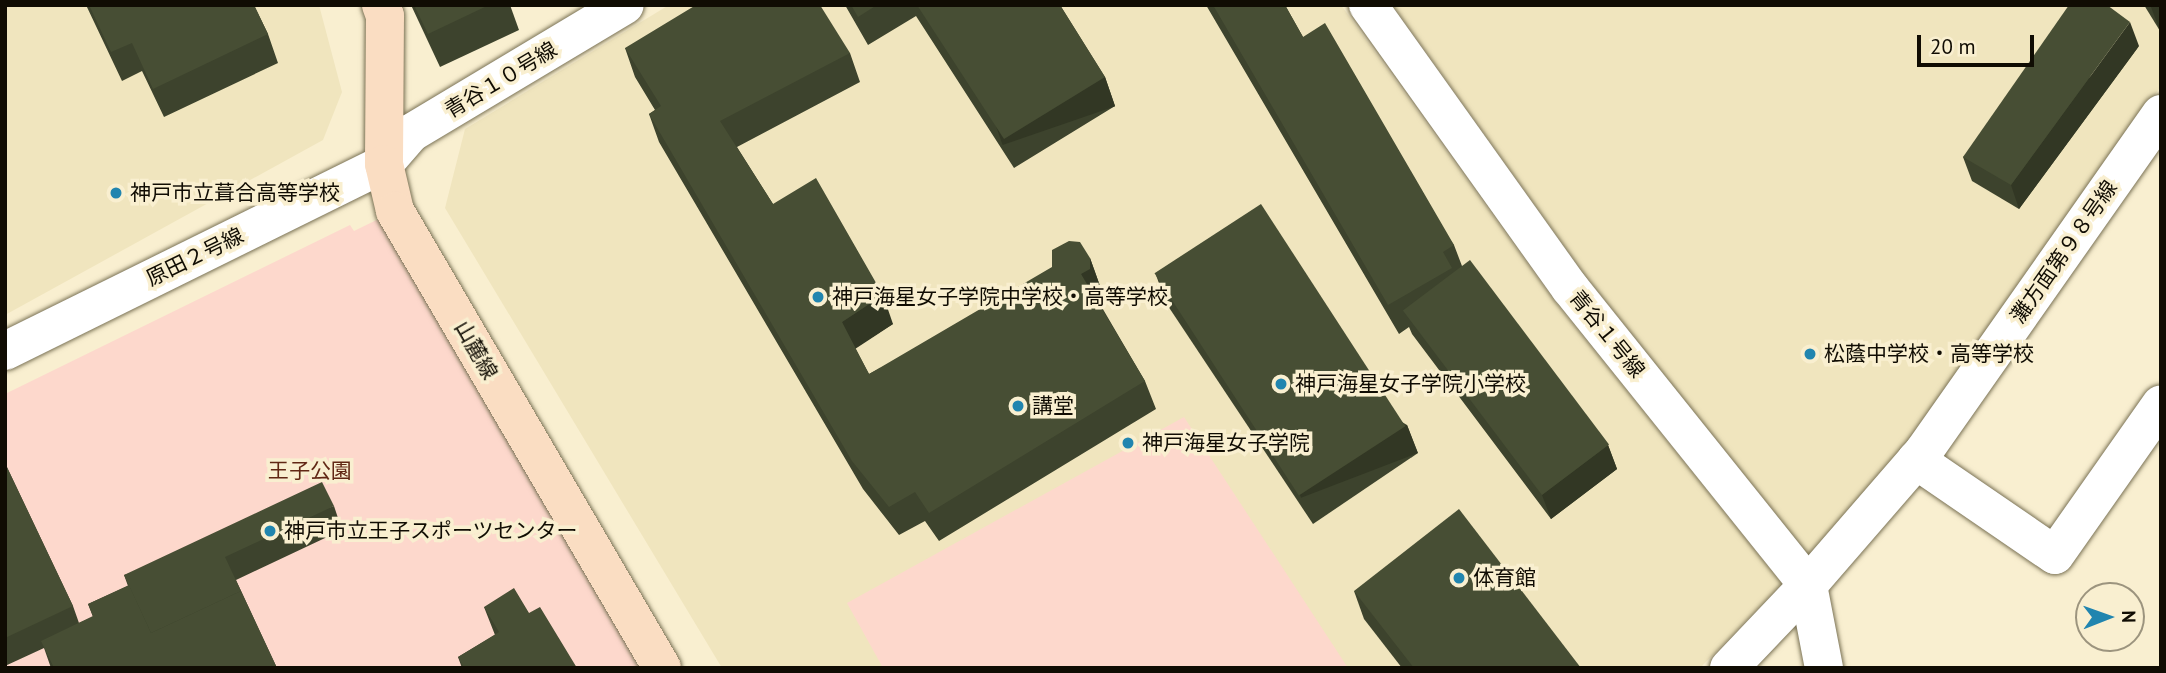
<!DOCTYPE html>
<meta charset="utf-8">
<style>
body{margin:0}
#map{position:relative;width:2166px;height:673px;overflow:hidden;background:#f9efd0;font-family:"PT Sans","Noto Sans JP",sans-serif}
div>[style]{position:absolute}
.built>*{inset:0;background:#f0e5be}
.green>*{inset:0;background:#fdd8cc}
.roads{filter:drop-shadow(0 0 2px #7a7255) drop-shadow(0 0 2px #7a7255)}
.street>*{height:38px;margin:-19px;padding:0 19px;transform-origin:19px;border-radius:19px;background:#fff}
.secondary>*{height:38px;margin:-19px;padding:0 19px;transform-origin:19px;border-radius:19px;background:#fff}
.primary>*{height:38px;margin:-19px;padding:0 19px;transform-origin:19px;border-radius:19px;background:#faddc2}
.wall>*{inset:0;background:#3d432d}
.shaded-wall>*{inset:0;background:#323724;transform-origin:0 0}
.building>*{inset:0;background:#474e34;transform-origin:0 0}
.dots>*{width:19px;height:19px;translate:-50% -50%;box-sizing:border-box;border:4px solid #f9efd0;border-radius:50%}
span{translate:-50% -50%;white-space:nowrap;text-align:center;line-height:1.15;-webkit-text-stroke:7px #f9efd0;paint-order:stroke}
.street-label{font-size:21px;color:#100c03}
.poi-label{font-size:21px;color:#100c03}
.left{translate:0 -50%;text-align:left}
.park-label{font-size:21px;color:#612714}
.frame{position:absolute;inset:0;border:7px solid #100c03;pointer-events:none}
.north{position:absolute;left:2075px;top:582px;width:70px;height:70px;box-sizing:border-box;background:#f9efd0;border:2px solid #9c947e;border-radius:50%;rotate:89deg;font-size:19px;font-weight:700;line-height:28px;text-align:center;color:#100c03}
.north::after{content:'';display:block;margin:auto;width:24px;height:32px;background:#2185af;clip-path:polygon(50% 0,100% 100%,50% 72%,0 100%)}
.scale{position:absolute;left:1917px;top:35px;width:117px;height:32px;box-sizing:border-box;border:4px solid #100c03;border-top:0;padding-left:9px;font-size:21px;line-height:24px;white-space:nowrap;color:#100c03;-webkit-text-stroke:5px #f9efd0;paint-order:stroke}
</style>
<div id="map">
<div class="built">
<i style="clip-path:polygon(5px 5px,319px 5px,342px 92px,323px 140px,5px 315px)"></i>
<i style="clip-path:polygon(669px 5px,1341px 5px,1555px 302px,1782px 584px,1700px 668px,722px 668px,445px 208px,465px 129px)"></i>
<i style="clip-path:polygon(1393px 5px,2161px 5px,2161px 86px,1917px 433px,1807px 558px,1585px 275px)"></i>
</div>
<div class="green">
<i style="clip-path:polygon(395px 211px,642px 668px,5px 668px,5px 394px,350px 225px,354px 231px)"></i>
<i style="clip-path:polygon(1184px 417px,1348px 668px,883px 668px,847px 603px)"></i>
</div>
<div class="roads">
<div class="street">
<i style="left:1368px;top:5px;width:348px;rotate:54.5deg"></i>
<i style="left:1570px;top:288px;width:381px;rotate:51.3deg"></i>
<i style="left:1808px;top:585px;width:85px;rotate:79.1deg"></i>
<i style="left:384px;top:164px;width:41px;rotate:-48.9deg"></i>
<i style="left:411px;top:133px;width:249px;rotate:-30.9deg"></i>
<i style="left:1916px;top:460px;width:168px;rotate:34.4deg"></i>
<i style="left:2055px;top:555px;width:184px;rotate:-54.9deg"></i>
<i style="left:1729px;top:668px;width:115px;rotate:-46.4deg"></i>
<i style="left:1808px;top:585px;width:177px;rotate:-49.1deg"></i>
<i style="left:1924px;top:451px;width:412px;rotate:-54.9deg"></i>
</div>
<div class="secondary">
<i style="left:5px;top:351px;width:423px;rotate:-26.3deg"></i>
</div>
<div class="primary">
<i style="left:381px;top:5px;width:12px;rotate:70deg"></i>
<i style="left:385px;top:16px;width:148px;rotate:90.4deg"></i>
<i style="left:384px;top:164px;width:48px;rotate:76.8deg"></i>
<i style="left:395px;top:211px;width:529px;rotate:59.7deg"></i>
</div>
</div>
<div class="wall">
<i style="clip-path:polygon(86px 5px,254px 5px,268px 34px,278px 63px,164px 117px,142px 71px,122px 81px)"></i>
<i style="clip-path:polygon(411px 5px,510px 5px,519px 30px,440px 67px)"></i>
<i style="clip-path:polygon(845px 5px,1060px 5px,1105px 77px,1115px 106px,1014px 168px,916px 16px,868px 45px)"></i>
<i style="clip-path:polygon(1206px 5px,1285px 5px,1303px 37px,1454px 245px,1462px 266px,1608px 445px,1617px 469px,1551px 519px,1412px 334px,1409px 327px,1399px 334px)"></i>
<i style="clip-path:polygon(2144px 5px,2161px 5px,2160px 31px)"></i>
<i style="clip-path:polygon(2139px 46px,2019px 209px,1972px 181px,1963px 157px)"></i>
<i style="clip-path:polygon(625px 48px,850px 53px,860px 82px,737px 147px,773px 204px,893px 324px,855px 348px,869px 374px,1090px 258px,1100px 286px,1100px 297px,1097px 299px,1145px 381px,1156px 409px,939px 541px,925px 521px,899px 535px,863px 489px,659px 142px,649px 114px,655px 110px,635px 77px)"></i>
<i style="clip-path:polygon(1156px 275px,1407px 425px,1418px 453px,1313px 524px,1166px 303px)"></i>
<i style="clip-path:polygon(5px 463px,73px 606px,79px 623px,93px 617px,88px 604px,128px 586px,124px 575px,334px 506px,342px 530px,236px 580px,277px 668px,51px 668px,44px 648px,5px 666px)"></i>
<i style="clip-path:polygon(1354px 591px,1581px 668px,1402px 668px,1364px 619px)"></i>
<i style="clip-path:polygon(484px 607px,529px 613px,577px 668px,462px 668px,458px 657px,495px 635px)"></i>
</div>
<div class="shaded-wall">
<i style="clip-path:polygon(2153px 5px,2161px 5px,2161px 30px,2160px 31px,2151px 7px)"></i>
<i style="clip-path:polygon(2130px 22px,2139px 46px,2019px 209px,2011px 185px)"></i>
<i style="left:1105px;top:77px;width:31px;height:119px;rotate:71deg"></i>
<i style="clip-path:polygon(1090px 258px,1100px 286px,1100px 297px,1092px 303px,1081px 274px)"></i>
<i style="clip-path:polygon(883px 295px,893px 324px,852px 351px,842px 322px)"></i>
<i style="left:1407px;top:425px;width:30px;height:125px;rotate:69deg"></i>
<i style="clip-path:polygon(1608px 445px,1617px 469px,1551px 519px,1542px 495px)"></i>
</div>
<div class="building">
<i style="clip-path:polygon(89px 5px,254px 5px,268px 34px,153px 89px,132px 43px,111px 52px)"></i>
<i style="clip-path:polygon(414px 5px,489px 5px,428px 34px)"></i>
<i style="clip-path:polygon(696px 5px,820px 5px,850px 53px,720px 121px,773px 204px,816px 178px,883px 295px,842px 322px,869px 374px,1052px 267px,1052px 250px,1069px 241px,1080px 242px,1090px 258px,1090px 269px,1081px 274px,1145px 381px,929px 513px,915px 492px,889px 507px,852px 461px,649px 114px,661px 106px,625px 48px)"></i>
<i style="clip-path:polygon(851px 5px,877px 5px,858px 17px)"></i>
<i style="clip-path:polygon(917px 5px,1060px 5px,1105px 77px,1004px 139px)"></i>
<i style="clip-path:polygon(1213px 5px,1285px 5px,1303px 37px,1325px 23px,1454px 245px,1443px 252px,1452px 268px,1388px 305px)"></i>
<i style="clip-path:polygon(2069px 5px,2107px 5px,2130px 22px,2011px 185px,1963px 157px)"></i>
<i style="left:1261px;top:204px;width:265px;height:127px;rotate:57deg"></i>
<i style="left:1470px;top:260px;width:231px;height:84px;rotate:53deg"></i>
<i style="clip-path:polygon(5px 463px,73px 606px,5px 638px)"></i>
<i style="clip-path:polygon(322px 482px,334px 506px,225px 557px,241px 591px,151px 633px,124px 575px)"></i>
<i style="clip-path:polygon(1459px 509px,1581px 668px,1414px 668px,1354px 591px)"></i>
<i style="clip-path:polygon(129px 585px,151px 633px,241px 591px,277px 668px,54px 668px,41px 641px,93px 616px,88px 604px)"></i>
<i style="clip-path:polygon(514px 588px,529px 613px,540px 607px,577px 668px,464px 668px,458px 657px,499px 632px,484px 607px)"></i>
</div>
<div class="dots">
<i style="left:116px;top:193px;background:#2185af"></i>
<i style="left:818px;top:297px;background:#2185af"></i>
<i style="left:1810px;top:354px;background:#2185af"></i>
<i style="left:1281px;top:384px;background:#2185af"></i>
<i style="left:1018px;top:406px;background:#2185af"></i>
<i style="left:1128px;top:443px;background:#2185af"></i>
<i style="left:270px;top:531px;background:#2185af"></i>
<i style="left:1459px;top:578px;background:#2185af"></i>
</div>
<div class="street-label">
<span style="left:501px;top:80px;rotate:-31deg">青谷１０号線</span>
<span style="left:2064px;top:252px;rotate:-55deg">灘方面第９８号線</span>
<span style="left:195px;top:257px;rotate:-26deg">原田２号線</span>
<span style="left:1607px;top:334px;rotate:51deg">青谷１号線</span>
<span style="left:476px;top:350px;rotate:60deg">山麓線</span>
</div>
<div class="poi-label">
<span class="left" style="left:130px;top:193px">神戸市立葺合高等学校</span>
<span class="left" style="left:832px;top:297px">神戸海星女子学院中学校・高等学校</span>
<span class="left" style="left:1824px;top:354px">松蔭中学校・高等学校</span>
<span class="left" style="left:1295px;top:384px">神戸海星女子学院小学校</span>
<span class="left" style="left:1032px;top:406px">講堂</span>
<span class="left" style="left:1142px;top:443px">神戸海星女子学院</span>
<span class="left" style="left:284px;top:531px">神戸市立王子スポーツセンター</span>
<span class="left" style="left:1473px;top:578px">体育館</span>
</div>
<div class="park-label">
<span style="left:310px;top:471px">王子公園</span>
</div>
<div class="frame"></div>
<div class="north">N</div>
<div class="scale">20 m</div>
</div>
